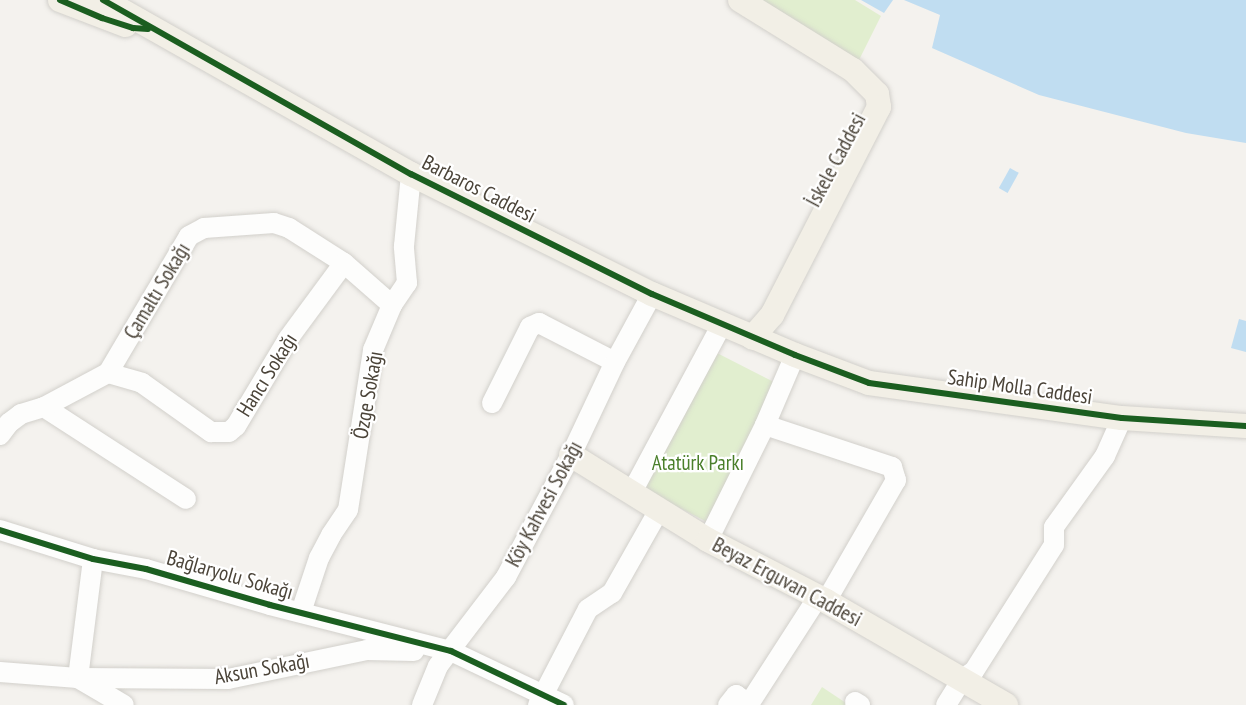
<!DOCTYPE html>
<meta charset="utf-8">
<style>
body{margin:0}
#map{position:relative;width:1246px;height:705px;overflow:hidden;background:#f4f2ee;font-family:"PT Sans Narrow",sans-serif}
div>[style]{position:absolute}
.green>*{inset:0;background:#e1eecf;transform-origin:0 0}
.water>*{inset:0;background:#c0ddf1;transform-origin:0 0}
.roads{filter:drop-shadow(0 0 2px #d2d0cb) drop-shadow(0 0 2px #d2d0cb)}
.minor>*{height:20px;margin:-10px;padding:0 10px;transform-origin:10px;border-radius:10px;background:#fdfdfc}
.major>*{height:24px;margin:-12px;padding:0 12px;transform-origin:12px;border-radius:12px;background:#f2efe6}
.cycleway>*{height:6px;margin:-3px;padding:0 3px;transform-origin:3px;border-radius:3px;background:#1b5e20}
span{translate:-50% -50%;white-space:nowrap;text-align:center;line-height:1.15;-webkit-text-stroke:4.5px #fff;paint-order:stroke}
.street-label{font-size:21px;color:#4b4439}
.park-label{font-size:21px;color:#4a7f2a}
</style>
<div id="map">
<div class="green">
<i style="clip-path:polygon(754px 0,855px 0,881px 16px,857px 64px)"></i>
<i style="left:715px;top:352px;width:70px;height:155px;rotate:27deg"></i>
<i style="clip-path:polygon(822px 687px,849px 705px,811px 705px)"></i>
</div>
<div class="water">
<i style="clip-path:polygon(861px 0,893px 0,884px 13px)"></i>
<i style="clip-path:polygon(904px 0,1246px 0,1246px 143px,1186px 133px,1039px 95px,932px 48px,940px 15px)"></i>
<i style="left:1010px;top:168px;width:10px;height:23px;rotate:29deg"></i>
<i style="clip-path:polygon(1239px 319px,1246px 321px,1246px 352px,1231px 348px)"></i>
</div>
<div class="roads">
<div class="minor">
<i style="left:108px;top:373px;width:35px;rotate:16deg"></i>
<i style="left:142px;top:383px;width:85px;rotate:35.4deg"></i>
<i style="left:211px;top:432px;width:18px"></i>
<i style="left:229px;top:432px;width:9px;rotate:-41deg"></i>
<i style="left:236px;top:426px;width:101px;rotate:-59.1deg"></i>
<i style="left:288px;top:339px;width:94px;rotate:-53.6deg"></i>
<i style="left:492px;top:403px;width:85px;rotate:-63.4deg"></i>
<i style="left:530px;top:327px;width:10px;rotate:-24deg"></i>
<i style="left:539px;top:323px;width:85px;rotate:27.2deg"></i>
<i style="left:44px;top:407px;width:169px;rotate:32.9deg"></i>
<i style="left:765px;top:425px;width:134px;rotate:18.3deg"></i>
<i style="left:892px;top:467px;width:14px;rotate:73deg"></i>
<i style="left:896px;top:480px;width:140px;rotate:120deg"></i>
<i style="left:0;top:435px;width:15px;rotate:-53deg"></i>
<i style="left:9px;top:423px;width:15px;rotate:-37deg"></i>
<i style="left:21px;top:414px;width:24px;rotate:-17deg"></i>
<i style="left:44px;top:407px;width:72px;rotate:-28deg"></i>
<i style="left:108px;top:373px;width:159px;rotate:-59.4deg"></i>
<i style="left:189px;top:236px;width:17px;rotate:-28deg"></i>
<i style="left:204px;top:228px;width:70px;rotate:-4.1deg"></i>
<i style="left:274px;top:223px;width:16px;rotate:18deg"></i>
<i style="left:289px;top:228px;width:65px;rotate:32.5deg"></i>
<i style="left:344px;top:263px;width:64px;rotate:41.2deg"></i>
<i style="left:632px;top:492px;width:188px;rotate:-61.8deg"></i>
<i style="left:0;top:530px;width:97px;rotate:17.3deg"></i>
<i style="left:93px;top:559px;width:54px;rotate:10.7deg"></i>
<i style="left:146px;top:569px;width:129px;rotate:16.2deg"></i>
<i style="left:270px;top:605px;width:187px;rotate:14.3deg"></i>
<i style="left:451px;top:651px;width:125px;rotate:25.5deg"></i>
<i style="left:708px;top:540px;width:128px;rotate:-63.6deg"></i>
<i style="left:765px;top:425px;width:76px;rotate:-66.8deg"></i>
<i style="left:301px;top:612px;width:57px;rotate:-71.6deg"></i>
<i style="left:319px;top:558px;width:26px;rotate:-62deg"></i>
<i style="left:331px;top:535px;width:30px;rotate:-56deg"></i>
<i style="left:348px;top:510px;width:162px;rotate:-81.1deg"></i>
<i style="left:373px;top:350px;width:49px;rotate:-67.1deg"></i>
<i style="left:392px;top:305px;width:27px;rotate:-56deg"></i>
<i style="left:407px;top:283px;width:37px;rotate:-95deg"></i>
<i style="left:404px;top:246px;width:72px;rotate:-84.4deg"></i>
<i style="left:0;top:672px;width:78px;rotate:4.4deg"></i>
<i style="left:78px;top:678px;width:150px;rotate:0.4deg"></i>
<i style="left:228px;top:679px;width:142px;rotate:-11.8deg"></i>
<i style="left:367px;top:650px;width:47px;rotate:1.2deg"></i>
<i style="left:78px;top:678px;width:120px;rotate:-82.8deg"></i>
<i style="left:78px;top:678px;width:53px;rotate:30.4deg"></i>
<i style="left:855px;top:702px;width:6px;rotate:31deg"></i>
<i style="left:422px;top:705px;width:42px;rotate:-67.7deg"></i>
<i style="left:438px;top:666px;width:112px;rotate:-52.6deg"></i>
<i style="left:506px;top:577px;width:138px;rotate:-62deg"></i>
<i style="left:571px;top:455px;width:103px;rotate:-64.7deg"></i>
<i style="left:615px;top:362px;width:77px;rotate:-61.4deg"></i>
<i style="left:538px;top:705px;width:108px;rotate:-62.5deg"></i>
<i style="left:588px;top:609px;width:29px;rotate:-34deg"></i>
<i style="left:612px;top:593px;width:95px;rotate:-60.5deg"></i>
<i style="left:728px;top:705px;width:13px;rotate:-51deg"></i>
<i style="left:736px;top:695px;width:16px;rotate:35deg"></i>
<i style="left:749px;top:704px;width:127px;rotate:-57.2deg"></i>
<i style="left:946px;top:705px;width:31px;rotate:-58deg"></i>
<i style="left:962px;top:679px;width:14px;rotate:-34deg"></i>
<i style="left:974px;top:671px;width:149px;rotate:-57.6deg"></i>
<i style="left:1054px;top:545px;width:18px;rotate:-90deg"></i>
<i style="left:1054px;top:527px;width:87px;rotate:-54.3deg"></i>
<i style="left:1105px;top:456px;width:42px;rotate:-65.9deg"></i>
</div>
<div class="major">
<i style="left:60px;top:0;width:70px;rotate:21deg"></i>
<i style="left:103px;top:0;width:354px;rotate:29.5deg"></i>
<i style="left:411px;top:174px;width:269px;rotate:26.5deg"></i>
<i style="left:652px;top:294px;width:155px;rotate:23.1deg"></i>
<i style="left:795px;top:355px;width:79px;rotate:20.7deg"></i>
<i style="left:869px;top:383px;width:255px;rotate:7.9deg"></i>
<i style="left:1122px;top:418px;width:124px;rotate:3.7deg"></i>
<i style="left:740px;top:0;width:133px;rotate:31.8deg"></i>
<i style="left:853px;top:70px;width:34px;rotate:45deg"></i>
<i style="left:877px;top:94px;width:13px;rotate:81deg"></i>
<i style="left:879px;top:107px;width:234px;rotate:117.2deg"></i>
<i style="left:772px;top:315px;width:30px;rotate:131deg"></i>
<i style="left:571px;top:455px;width:161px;rotate:31.8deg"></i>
<i style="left:708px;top:540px;width:133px;rotate:27.3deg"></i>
<i style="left:826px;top:601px;width:208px;rotate:30deg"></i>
</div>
</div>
<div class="cycleway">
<i style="left:60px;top:0;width:46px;rotate:23.2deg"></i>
<i style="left:102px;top:18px;width:33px;rotate:18deg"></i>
<i style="left:133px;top:28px;width:15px;rotate:4deg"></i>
<i style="left:103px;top:0;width:354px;rotate:29.5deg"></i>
<i style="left:411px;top:174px;width:269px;rotate:26.5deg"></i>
<i style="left:652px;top:294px;width:155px;rotate:23.1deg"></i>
<i style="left:795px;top:355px;width:79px;rotate:20.7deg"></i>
<i style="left:869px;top:383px;width:255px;rotate:7.9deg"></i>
<i style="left:1122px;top:418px;width:124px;rotate:3.7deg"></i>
<i style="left:0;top:530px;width:97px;rotate:17.3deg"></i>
<i style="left:93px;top:559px;width:54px;rotate:10.7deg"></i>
<i style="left:146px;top:569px;width:129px;rotate:16.2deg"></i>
<i style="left:270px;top:605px;width:187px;rotate:14.3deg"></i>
<i style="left:451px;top:651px;width:125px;rotate:25.5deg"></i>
</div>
<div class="street-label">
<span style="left:836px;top:160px;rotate:-62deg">İskele Caddesi</span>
<span style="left:479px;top:189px;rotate:27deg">Barbaros Caddesi</span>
<span style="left:157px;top:291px;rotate:-59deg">Çamaltı Sokağı</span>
<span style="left:267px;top:375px;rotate:-58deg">Hancı Sokağı</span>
<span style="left:1020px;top:387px;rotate:8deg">Sahip Molla Caddesi</span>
<span style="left:368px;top:395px;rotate:-80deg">Özge Sokağı</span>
<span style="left:544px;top:504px;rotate:-62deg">Köy Kahvesi Sokağı</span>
<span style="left:230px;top:575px;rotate:16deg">Bağlaryolu Sokağı</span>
<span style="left:787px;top:582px;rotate:28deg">Beyaz Erguvan Caddesi</span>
<span style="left:262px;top:669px;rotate:-10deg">Aksun Sokağı</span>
</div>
<div class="park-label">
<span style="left:698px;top:463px">Atatürk Parkı</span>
</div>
</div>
